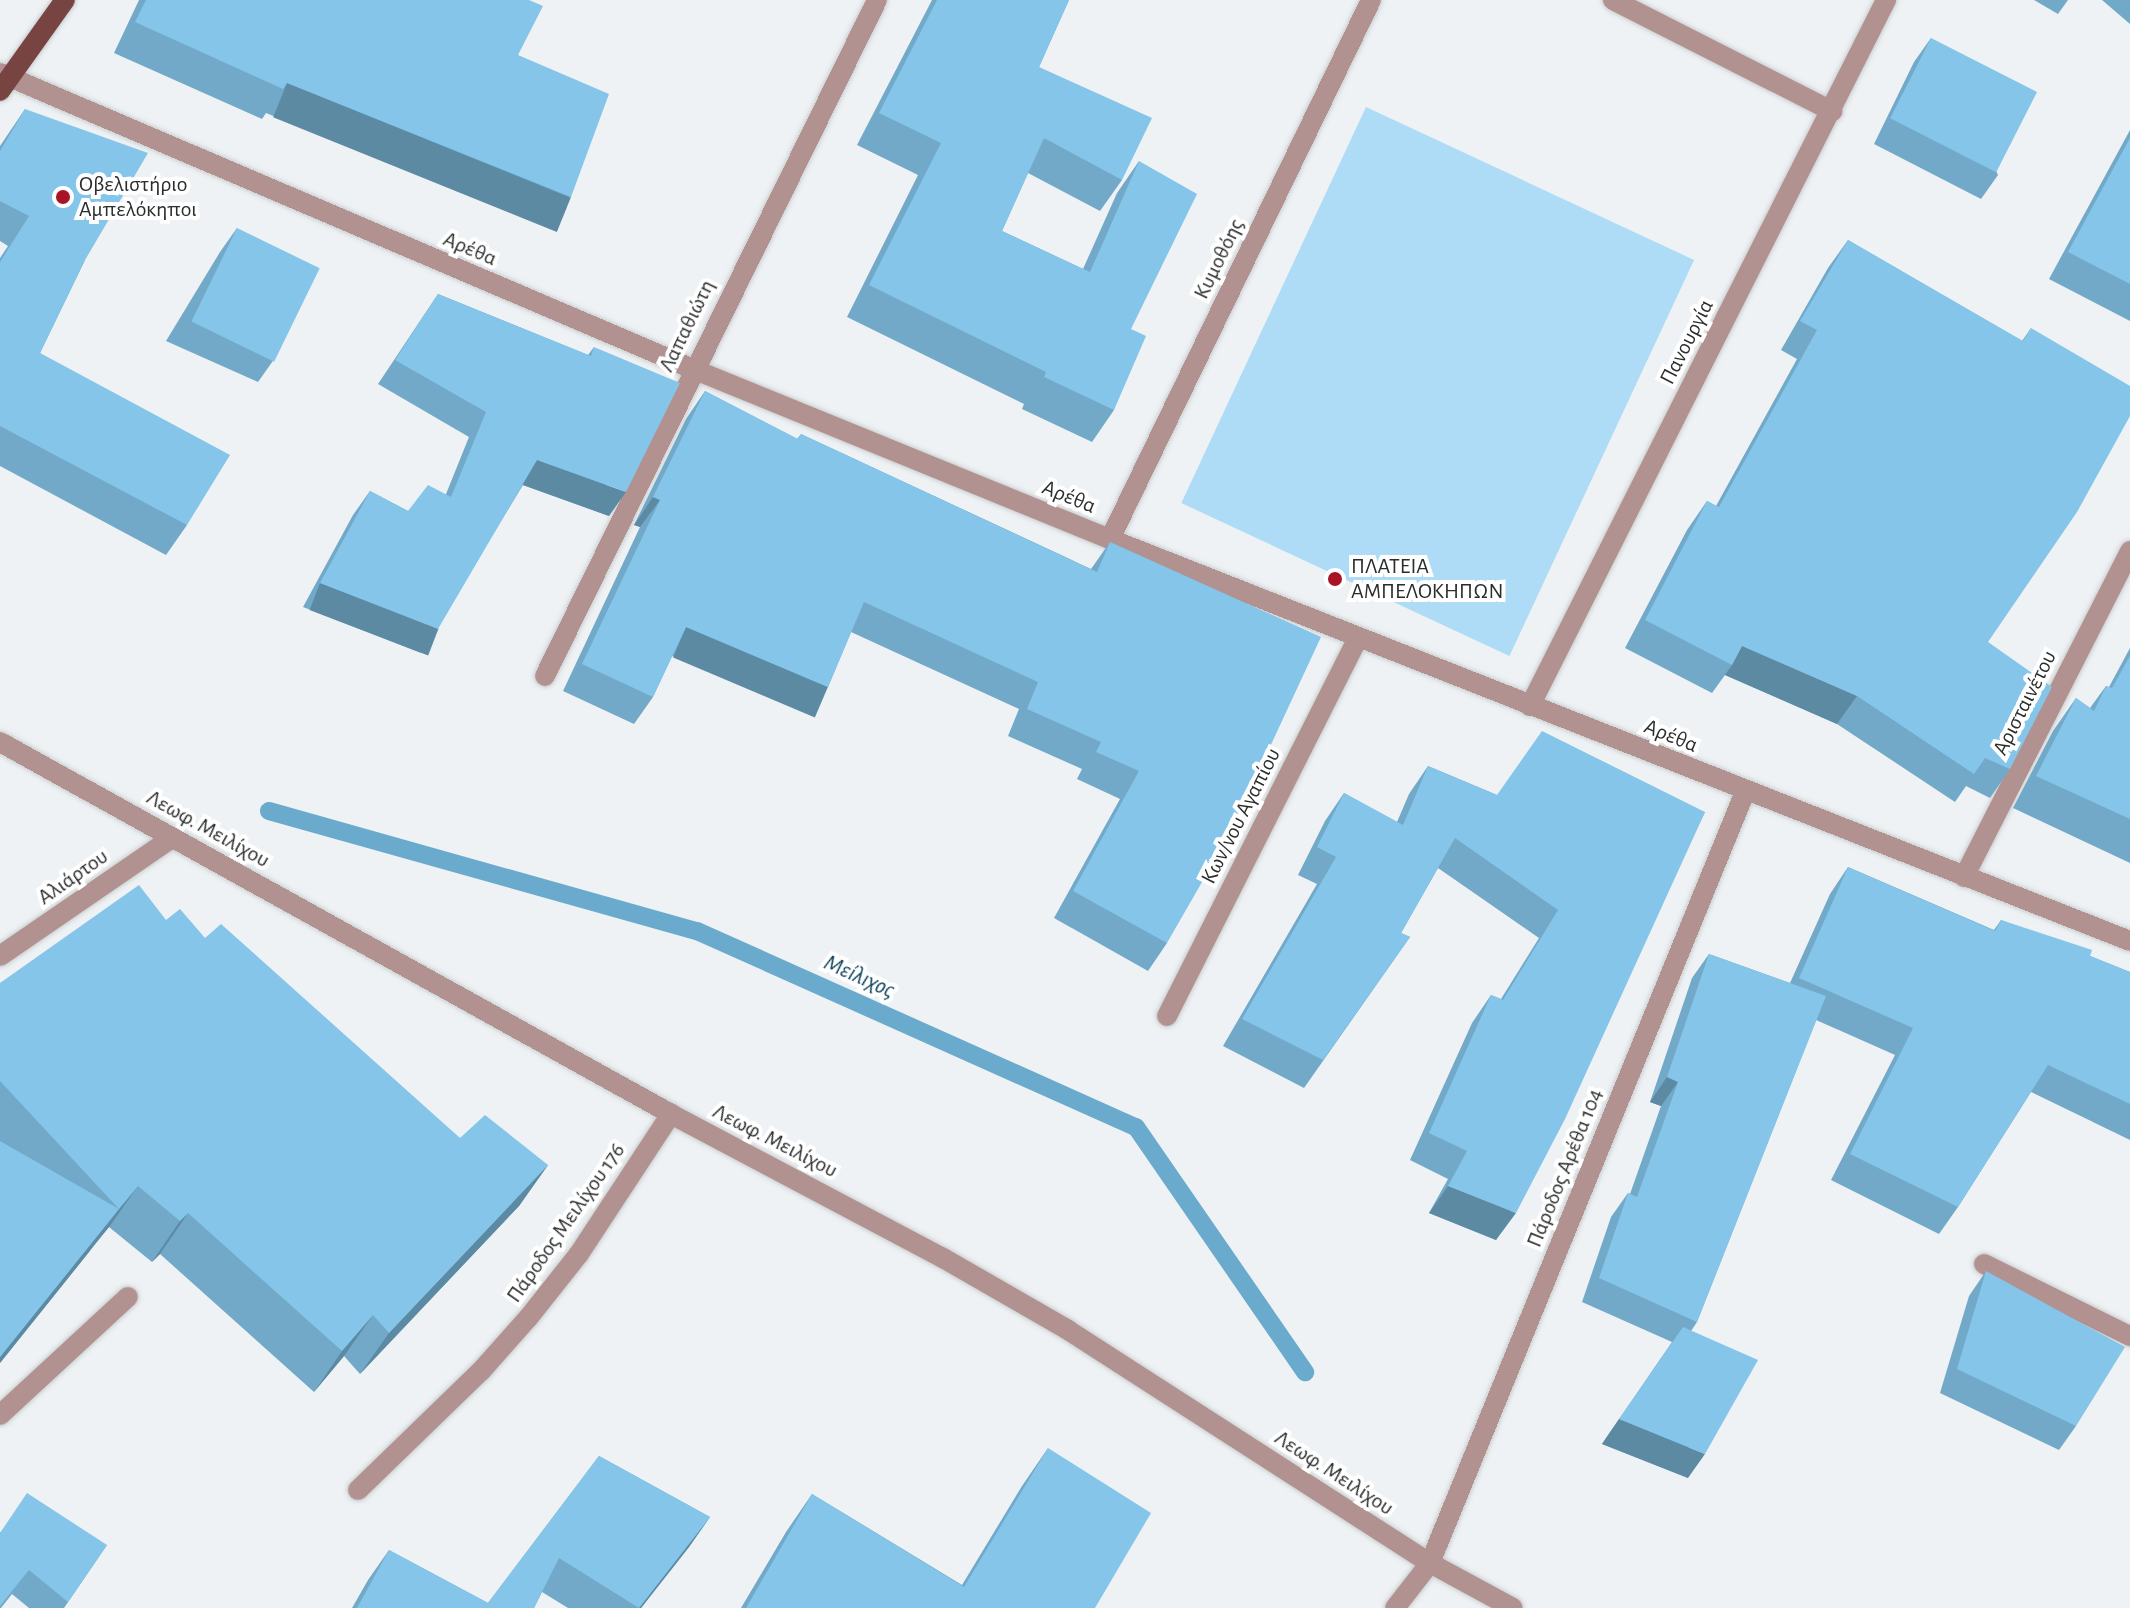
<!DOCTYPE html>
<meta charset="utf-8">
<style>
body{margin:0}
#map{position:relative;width:2130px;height:1608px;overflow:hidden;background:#eef2f4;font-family:"Alegreya Sans",sans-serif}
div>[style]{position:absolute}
.green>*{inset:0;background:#aedcf6;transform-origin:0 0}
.stream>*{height:18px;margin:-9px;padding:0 9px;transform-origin:9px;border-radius:9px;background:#6aaacd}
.roads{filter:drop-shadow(0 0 2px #cbcfd0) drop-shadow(0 0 2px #cbcfd0)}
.minor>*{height:20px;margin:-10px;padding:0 10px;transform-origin:10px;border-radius:10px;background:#b19290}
.tertiary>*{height:20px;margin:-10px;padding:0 10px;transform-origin:10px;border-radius:10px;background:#b19290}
.primary>*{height:20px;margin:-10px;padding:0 10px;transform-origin:10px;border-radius:10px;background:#784442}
.wall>*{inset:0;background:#72a9c8}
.shaded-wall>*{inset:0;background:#5c8aa3;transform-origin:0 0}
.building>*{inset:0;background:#84c5e9;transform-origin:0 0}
.dots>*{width:22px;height:22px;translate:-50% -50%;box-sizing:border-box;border:4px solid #fff;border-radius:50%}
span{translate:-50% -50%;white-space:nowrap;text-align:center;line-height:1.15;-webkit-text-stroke:8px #fff;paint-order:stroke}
.poi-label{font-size:22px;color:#2b2d2d}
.left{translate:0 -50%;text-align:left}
.street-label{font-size:22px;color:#2b2d2d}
.water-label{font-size:24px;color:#0a415a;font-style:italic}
</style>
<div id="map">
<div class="green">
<i style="left:1366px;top:107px;width:362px;height:437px;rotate:25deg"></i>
</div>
<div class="stream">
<i style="left:269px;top:811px;width:445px;rotate:15.7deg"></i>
<i style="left:697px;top:931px;width:481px;rotate:24.1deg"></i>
<i style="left:1136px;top:1127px;width:298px;rotate:55.4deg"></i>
</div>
<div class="roads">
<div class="minor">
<i style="left:1613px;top:0;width:246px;rotate:26.9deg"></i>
<i style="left:1110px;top:539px;width:599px;rotate:-64.16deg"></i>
<i style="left:545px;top:676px;width:753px;rotate:-63.84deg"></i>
<i style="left:1530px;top:706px;width:791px;rotate:-63.24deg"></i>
<i style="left:1964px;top:877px;width:366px;rotate:-63deg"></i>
<i style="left:0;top:956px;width:210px;rotate:-34.5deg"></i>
<i style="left:1167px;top:1016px;width:424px;rotate:-63.2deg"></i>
<i style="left:1984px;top:1264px;width:163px;rotate:26.3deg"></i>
<i style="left:0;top:1415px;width:174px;rotate:-42.7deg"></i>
<i style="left:358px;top:1490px;width:171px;rotate:-44.1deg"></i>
<i style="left:481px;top:1371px;width:72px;rotate:-48.4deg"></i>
<i style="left:529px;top:1317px;width:80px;rotate:-51.6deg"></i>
<i style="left:579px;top:1254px;width:168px;rotate:-56.7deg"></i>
<i style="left:1395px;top:1608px;width:57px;rotate:-52.1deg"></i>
<i style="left:1430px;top:1563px;width:833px;rotate:-67.78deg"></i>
</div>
<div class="tertiary">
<i style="left:0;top:73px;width:754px;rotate:23.13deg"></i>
<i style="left:693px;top:369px;width:450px;rotate:22.2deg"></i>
<i style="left:1110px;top:539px;width:1096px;rotate:21.51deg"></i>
<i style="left:0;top:742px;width:767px;rotate:29deg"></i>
<i style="left:671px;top:1114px;width:308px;rotate:27.9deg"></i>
<i style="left:943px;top:1258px;width:144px;rotate:29.9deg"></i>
<i style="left:1068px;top:1330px;width:431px;rotate:32.8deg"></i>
<i style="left:1430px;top:1563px;width:94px;rotate:28.5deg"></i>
</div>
<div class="primary">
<i style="left:0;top:91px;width:112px;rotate:-54.5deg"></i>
</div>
</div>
<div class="wall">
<i style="clip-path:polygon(139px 0,529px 0,518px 55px,571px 197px,550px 228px,266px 113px,262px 119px,114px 53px)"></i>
<i style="clip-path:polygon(932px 0,1069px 0,1039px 67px,1122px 180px,1100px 211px,1028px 173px,1002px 231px,1083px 269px,1117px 193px,1139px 161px,1131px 329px,1114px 410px,1092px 442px,1022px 409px,1024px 404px,847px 317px,918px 175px,857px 145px)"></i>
<i style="clip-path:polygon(2034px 0,2068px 0,2058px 14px)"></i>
<i style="clip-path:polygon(2102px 0,2130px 0,2130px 24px)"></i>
<i style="clip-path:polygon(1931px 38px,1998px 175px,1981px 199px,1874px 144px,1914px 62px)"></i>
<i style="clip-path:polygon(25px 109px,85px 260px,40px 353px,187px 525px,166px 555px,0 466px,0 258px,8px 246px,0 241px,0 146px)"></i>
<i style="clip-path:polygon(2130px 130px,2130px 321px,2049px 279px)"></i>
<i style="clip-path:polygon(237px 228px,275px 358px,258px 382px,166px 341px,220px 252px)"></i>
<i style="clip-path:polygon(1848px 240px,2022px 341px,2031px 328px,1988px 642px,2010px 769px,1990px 798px,1966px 786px,1955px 802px,1837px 724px,1725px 675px,1712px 693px,1625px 648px,1687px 530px,1707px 501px,1716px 506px,1797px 359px,1781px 350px,1828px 268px)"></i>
<i style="clip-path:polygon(438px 294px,588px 355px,594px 347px,609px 516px,523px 485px,421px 653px,303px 607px,353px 515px,370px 491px,408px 511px,446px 494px,469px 437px,378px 384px)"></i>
<i style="clip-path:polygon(705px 391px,797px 439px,801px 434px,1091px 569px,1110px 542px,1167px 943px,1148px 971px,1054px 918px,1120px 799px,1077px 779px,1082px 769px,1008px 736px,1019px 709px,851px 632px,828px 687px,809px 714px,672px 656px,653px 697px,634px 724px,563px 691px,640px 527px,634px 525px,686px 419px)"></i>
<i style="clip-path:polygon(2130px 648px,2130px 863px,2013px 808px,2053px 731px,2076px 698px,2090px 708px,2106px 686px,2109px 687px)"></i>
<i style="clip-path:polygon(1428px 766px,1497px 795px,1705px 812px,1496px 1240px,1429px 1213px,1448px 1179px,1410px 1160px,1472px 1023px,1491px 995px,1501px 999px,1539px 938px,1438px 868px,1401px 933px,1410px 937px,1304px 1088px,1223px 1046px,1317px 884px,1298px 875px,1325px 821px,1344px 793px,1397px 822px,1409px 794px)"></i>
<i style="clip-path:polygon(1848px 867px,1994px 930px,2001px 920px,2130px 972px,2130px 1140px,2031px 1092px,1958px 1207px,1939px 1234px,1831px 1180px,1895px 1055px,1816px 1020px,1697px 1322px,1691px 1331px,1688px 1478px,1602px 1444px,1672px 1342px,1582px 1302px,1611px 1217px,1628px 1193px,1630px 1194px,1661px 1106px,1650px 1102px,1692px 978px,1709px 954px,1790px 983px,1830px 894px)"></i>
<i style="clip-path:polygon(166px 920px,205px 938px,460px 1138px,548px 1165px,519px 1206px,360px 1374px,344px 1356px,314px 1392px,160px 1254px,152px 1262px,109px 1227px,0 1363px,0 983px)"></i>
<i style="clip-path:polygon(1986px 1271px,2076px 1426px,2059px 1450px,1940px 1393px,1969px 1296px)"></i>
<i style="clip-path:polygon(1048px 1448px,1095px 1608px,741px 1608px,786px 1532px,812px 1494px,962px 1585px,1022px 1486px)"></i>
<i style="clip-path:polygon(599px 1456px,710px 1517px,689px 1547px,641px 1608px,568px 1608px,542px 1592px,534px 1608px,352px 1608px,368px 1580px,389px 1550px,488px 1603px)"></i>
<i style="clip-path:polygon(0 1532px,107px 1545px,64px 1608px,29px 1608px,12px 1594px,1px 1608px,0 1608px)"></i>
</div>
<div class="shaded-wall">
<i style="left:287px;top:83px;width:306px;height:37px;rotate:22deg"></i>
<i style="clip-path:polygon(537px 460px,626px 492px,609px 516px,520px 484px)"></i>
<i style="clip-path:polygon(653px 497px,660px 500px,640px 527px,634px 525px)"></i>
<i style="left:320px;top:583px;width:127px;height:29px;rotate:21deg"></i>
<i style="left:686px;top:627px;width:154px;height:33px;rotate:23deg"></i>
<i style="clip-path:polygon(1742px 646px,1857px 696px,1837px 724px,1725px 675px,1732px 665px)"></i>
<i style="clip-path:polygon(1667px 1077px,1678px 1082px,1661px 1106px,1650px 1102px)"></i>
<i style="clip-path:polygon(548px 1165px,519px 1206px,360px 1374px,389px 1333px)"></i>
<i style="clip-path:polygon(138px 1186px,109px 1227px,90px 1250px,119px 1209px)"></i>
<i style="clip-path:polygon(1448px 1186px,1516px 1213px,1496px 1240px,1429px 1213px)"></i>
<i style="clip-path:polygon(119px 1209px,89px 1252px,0 1363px,0 1357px)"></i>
<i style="clip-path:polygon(188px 1213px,160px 1254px,152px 1262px,180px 1221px)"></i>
<i style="clip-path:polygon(373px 1315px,344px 1356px,314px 1392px,342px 1351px)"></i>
<i style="clip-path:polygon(1619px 1419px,1705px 1454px,1688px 1478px,1602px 1444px)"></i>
<i style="clip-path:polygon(710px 1517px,689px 1547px,641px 1608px,639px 1608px)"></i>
</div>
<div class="building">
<i style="clip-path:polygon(146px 0,529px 0,543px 6px,518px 55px,609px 94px,571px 197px,287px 83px,283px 89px,135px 22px)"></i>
<i style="clip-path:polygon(937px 0,1069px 0,1039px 67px,1152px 118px,1122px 180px,1044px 138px,1002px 231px,1090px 272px,1139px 161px,1197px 194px,1131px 329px,1146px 336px,1114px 410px,1044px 377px,1046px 372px,869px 285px,941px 143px,879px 113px)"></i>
<i style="left:1931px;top:38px;width:119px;height:90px;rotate:27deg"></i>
<i style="clip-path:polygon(25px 109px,148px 153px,85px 260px,40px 353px,230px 455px,187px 525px,0 426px,0 262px,29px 216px,0 201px,0 151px)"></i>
<i style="clip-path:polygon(2130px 138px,2130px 284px,2068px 252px)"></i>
<i style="left:237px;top:228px;width:92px;height:104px;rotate:26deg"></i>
<i style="clip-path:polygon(1848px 240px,2023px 341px,2031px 328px,2130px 386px,2130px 416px,2077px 512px,1988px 642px,2052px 687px,2010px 769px,1985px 758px,1974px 774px,1857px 696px,1742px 646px,1732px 665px,1645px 620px,1707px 501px,1719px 507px,1817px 330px,1800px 321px)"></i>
<i style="clip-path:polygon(438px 294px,591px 356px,594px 347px,680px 383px,626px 492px,537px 460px,438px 629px,320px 583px,370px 491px,408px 511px,428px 485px,451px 497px,486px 412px,395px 360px)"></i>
<i style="clip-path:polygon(705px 391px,798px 439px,801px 434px,1097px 572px,1110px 542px,1321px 637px,1229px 835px,1167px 943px,1073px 891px,1139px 771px,1096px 752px,1101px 742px,1027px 709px,1038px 682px,864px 602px,828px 687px,686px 627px,653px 697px,582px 664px,660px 500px,653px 497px)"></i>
<i style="clip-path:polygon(2130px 656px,2130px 819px,2036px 776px,2076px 698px,2094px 711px,2106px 686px,2112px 688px)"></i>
<i style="clip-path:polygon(1542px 731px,1705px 812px,1565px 1119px,1516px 1213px,1448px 1186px,1467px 1151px,1429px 1133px,1491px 995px,1503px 1000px,1558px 910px,1455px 838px,1401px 933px,1410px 937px,1323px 1060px,1242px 1019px,1336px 857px,1317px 847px,1344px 793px,1403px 825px,1428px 766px,1497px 795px)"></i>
<i style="clip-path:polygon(1848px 867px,1995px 931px,2001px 920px,2092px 950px,2090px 956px,2130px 972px,2130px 1104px,2048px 1065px,1958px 1207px,1850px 1154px,1913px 1028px,1799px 978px)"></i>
<i style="clip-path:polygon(139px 885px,166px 920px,180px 909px,205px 938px,221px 924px,460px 1138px,485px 1115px,548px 1165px,389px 1333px,373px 1315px,342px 1351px,188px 1213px,180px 1221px,138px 1186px,119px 1209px,0 1081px,0 983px)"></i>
<i style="clip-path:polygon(1709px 954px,1826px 996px,1697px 1322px,1599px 1278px,1628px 1193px,1637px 1197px,1678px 1082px,1667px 1077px)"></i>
<i style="clip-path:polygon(0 1141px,119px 1209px,0 1357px)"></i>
<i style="clip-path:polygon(1986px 1271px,2125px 1347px,2076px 1426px,1957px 1369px)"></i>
<i style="clip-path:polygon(1683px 1327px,1758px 1360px,1705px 1454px,1619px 1419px)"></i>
<i style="clip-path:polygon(1048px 1448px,1151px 1513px,1095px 1608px,746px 1608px,812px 1494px,964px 1587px)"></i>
<i style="clip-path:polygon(599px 1456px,710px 1517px,639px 1608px,559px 1558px,534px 1608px,357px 1608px,389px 1550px,488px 1603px)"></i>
<i style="clip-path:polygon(27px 1493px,107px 1545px,68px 1602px,29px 1570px,0 1606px,0 1533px)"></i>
</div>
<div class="dots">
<i style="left:63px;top:197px;background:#a91326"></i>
<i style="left:1335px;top:579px;background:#a91326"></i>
</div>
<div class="poi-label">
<span class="left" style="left:79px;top:197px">Οβελιστήριο<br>Αμπελόκηποι</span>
<span class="left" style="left:1351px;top:579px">ΠΛΑΤΕΙΑ<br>ΑΜΠΕΛΟΚΗΠΩΝ</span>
</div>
<div class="street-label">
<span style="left:470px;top:249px;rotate:23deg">Αρέθα</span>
<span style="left:1219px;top:259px;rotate:-64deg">Κυμοθόης</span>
<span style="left:687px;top:326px;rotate:-64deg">Λαπαθιώτη</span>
<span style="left:1687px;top:342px;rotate:-63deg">Πανουργία</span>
<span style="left:1069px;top:497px;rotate:22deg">Αρέθα</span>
<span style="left:2025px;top:703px;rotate:-63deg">Αρισταινέτου</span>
<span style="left:1671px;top:736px;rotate:22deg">Αρέθα</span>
<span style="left:1241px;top:816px;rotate:-63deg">Κων/νου Αγαπίου</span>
<span style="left:208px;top:829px;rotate:29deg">Λεωφ. Μειλίχου</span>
<span style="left:73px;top:877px;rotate:-35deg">Αλιάρτου</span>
<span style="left:775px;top:1141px;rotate:27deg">Λεωφ. Μειλίχου</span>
<span style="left:1565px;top:1168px;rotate:-68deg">Πάροδος Αρέθα 104</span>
<span style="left:566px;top:1223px;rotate:-55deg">Πάροδος Μειλίχου 176</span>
<span style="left:1334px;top:1473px;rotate:33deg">Λεωφ. Μειλίχου</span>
</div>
<div class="water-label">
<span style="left:859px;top:977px;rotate:24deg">Μείλιχος</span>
</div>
</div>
